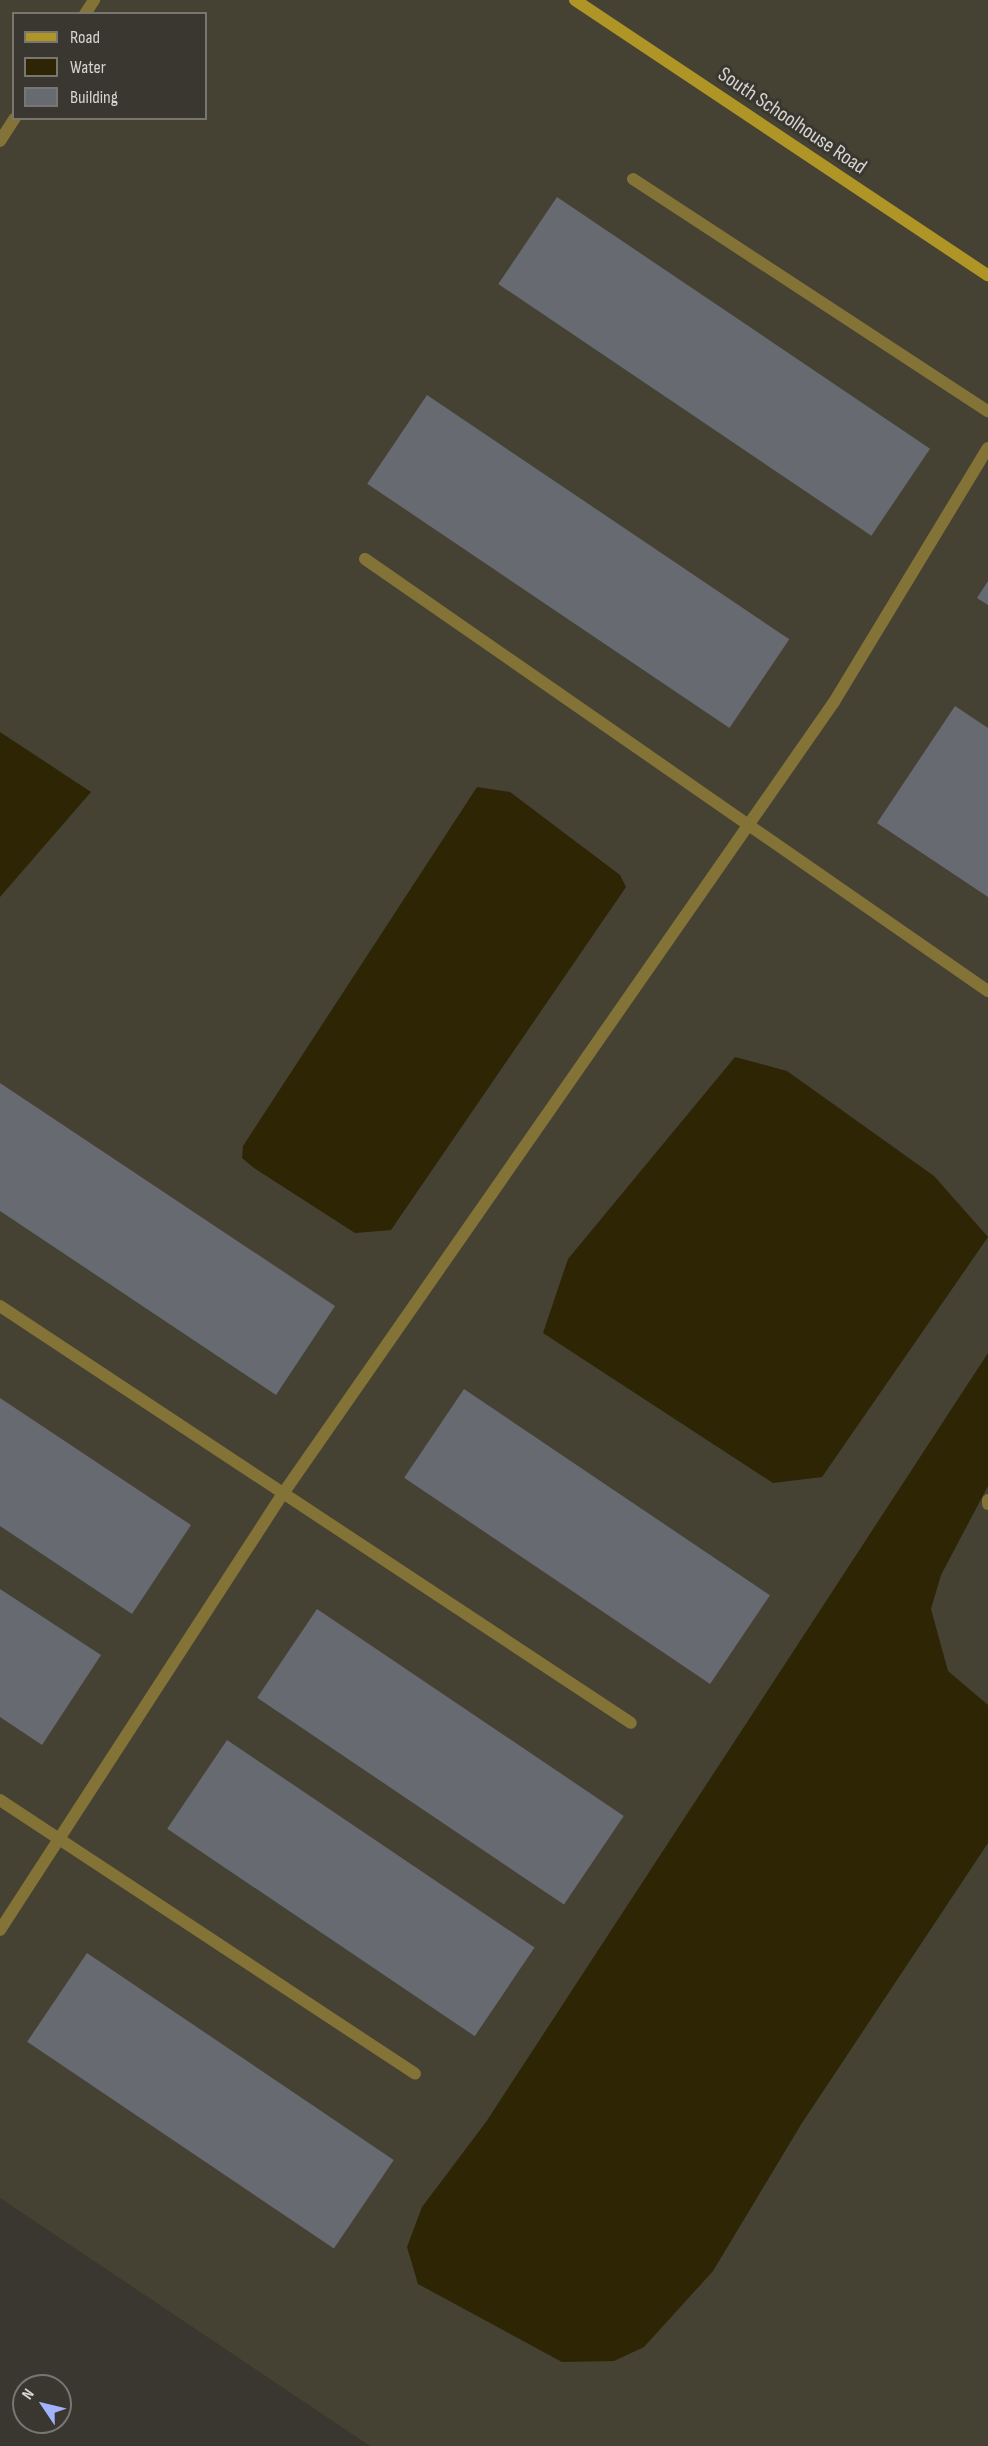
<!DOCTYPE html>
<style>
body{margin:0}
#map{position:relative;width:988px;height:2446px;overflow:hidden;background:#393730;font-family:"Sofia Sans Condensed",sans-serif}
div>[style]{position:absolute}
.built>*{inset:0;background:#454133}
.water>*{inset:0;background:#2e2505}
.building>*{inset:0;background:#686a72;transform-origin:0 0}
.lane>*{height:12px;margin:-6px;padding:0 6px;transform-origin:6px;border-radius:6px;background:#847337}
.street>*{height:12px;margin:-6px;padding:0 6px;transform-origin:6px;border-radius:6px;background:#847337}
.secondary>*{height:12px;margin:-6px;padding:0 6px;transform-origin:6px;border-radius:6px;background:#af9426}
span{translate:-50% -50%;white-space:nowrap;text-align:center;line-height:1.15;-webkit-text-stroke:6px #393730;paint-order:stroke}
.street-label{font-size:21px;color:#d5d4cf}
.legend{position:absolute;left:12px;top:12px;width:195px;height:108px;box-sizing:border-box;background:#393730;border:2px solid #777670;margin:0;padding:8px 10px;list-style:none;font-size:18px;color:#d5d4cf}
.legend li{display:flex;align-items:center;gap:12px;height:30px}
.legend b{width:30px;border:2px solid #777670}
.north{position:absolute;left:12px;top:2374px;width:60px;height:60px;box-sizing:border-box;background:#393730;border:2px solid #777670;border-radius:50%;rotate:305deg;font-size:16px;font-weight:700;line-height:24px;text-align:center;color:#d5d4cf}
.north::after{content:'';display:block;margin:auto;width:21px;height:27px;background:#a3b2fd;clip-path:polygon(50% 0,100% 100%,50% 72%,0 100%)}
</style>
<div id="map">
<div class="built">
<i style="clip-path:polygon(evenodd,0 0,988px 0,988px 2446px,370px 2446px,0 2198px,0 0,14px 14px,206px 14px,206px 118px,14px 118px,14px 14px)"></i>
</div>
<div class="water">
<i style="clip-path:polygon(0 732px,91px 792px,0 897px)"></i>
<i style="clip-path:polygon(477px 787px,510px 792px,620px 875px,626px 887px,391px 1230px,355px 1233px,254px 1168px,242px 1158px,243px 1146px)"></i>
<i style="clip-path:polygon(735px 1057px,787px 1071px,934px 1176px,988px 1237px,822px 1477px,773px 1483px,543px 1333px,568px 1259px)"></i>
<i style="clip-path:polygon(988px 1353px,988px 1486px,941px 1575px,931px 1609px,948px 1671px,988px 1705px,988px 1843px,802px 2123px,713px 2271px,644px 2347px,614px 2361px,562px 2362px,418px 2284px,407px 2247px,422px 2207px,486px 2122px)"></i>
</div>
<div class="building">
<i style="left:557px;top:197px;width:450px;height:105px;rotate:34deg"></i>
<i style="left:427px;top:395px;width:437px;height:107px;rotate:34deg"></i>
<i style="clip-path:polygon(988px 581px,988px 605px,977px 598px)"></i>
<i style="clip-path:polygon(955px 706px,988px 728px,988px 897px,877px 823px)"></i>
<i style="clip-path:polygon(0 1083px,335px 1306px,276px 1395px,0 1211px)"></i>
<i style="left:464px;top:1389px;width:369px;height:107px;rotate:34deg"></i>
<i style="clip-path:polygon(0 1398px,191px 1525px,132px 1614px,0 1526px)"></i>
<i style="clip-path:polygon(0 1589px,101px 1655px,42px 1745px,0 1717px)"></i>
<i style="left:317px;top:1609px;width:370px;height:107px;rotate:34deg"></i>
<i style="left:227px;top:1740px;width:371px;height:107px;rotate:34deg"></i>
<i style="left:87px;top:1953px;width:370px;height:107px;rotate:34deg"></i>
</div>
<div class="lane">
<i style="left:633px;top:179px;width:424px;rotate:33.2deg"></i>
<i style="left:365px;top:559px;width:758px;rotate:34.74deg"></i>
<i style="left:0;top:1306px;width:756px;rotate:33.46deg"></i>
<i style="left:988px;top:1500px;width:4px;rotate:90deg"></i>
<i style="left:0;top:1800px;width:497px;rotate:33.4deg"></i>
<i style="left:0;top:1930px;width:518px;rotate:-57.05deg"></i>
<i style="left:282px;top:1495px;width:966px;rotate:-55.16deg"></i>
<i style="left:834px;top:702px;width:297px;rotate:-58.8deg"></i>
</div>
<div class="street">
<i style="left:85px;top:14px;width:17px;rotate:-57deg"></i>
<i style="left:0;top:141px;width:27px;rotate:-57deg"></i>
</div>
<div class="secondary">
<i style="left:575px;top:0;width:496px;rotate:33.7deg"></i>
</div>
<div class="street-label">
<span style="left:792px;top:121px;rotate:34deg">South Schoolhouse Road</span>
</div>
<ul class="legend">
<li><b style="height:8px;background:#af9426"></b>Road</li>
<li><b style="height:16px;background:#2e2505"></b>Water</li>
<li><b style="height:16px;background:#686a72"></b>Building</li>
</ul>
<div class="north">N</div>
</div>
